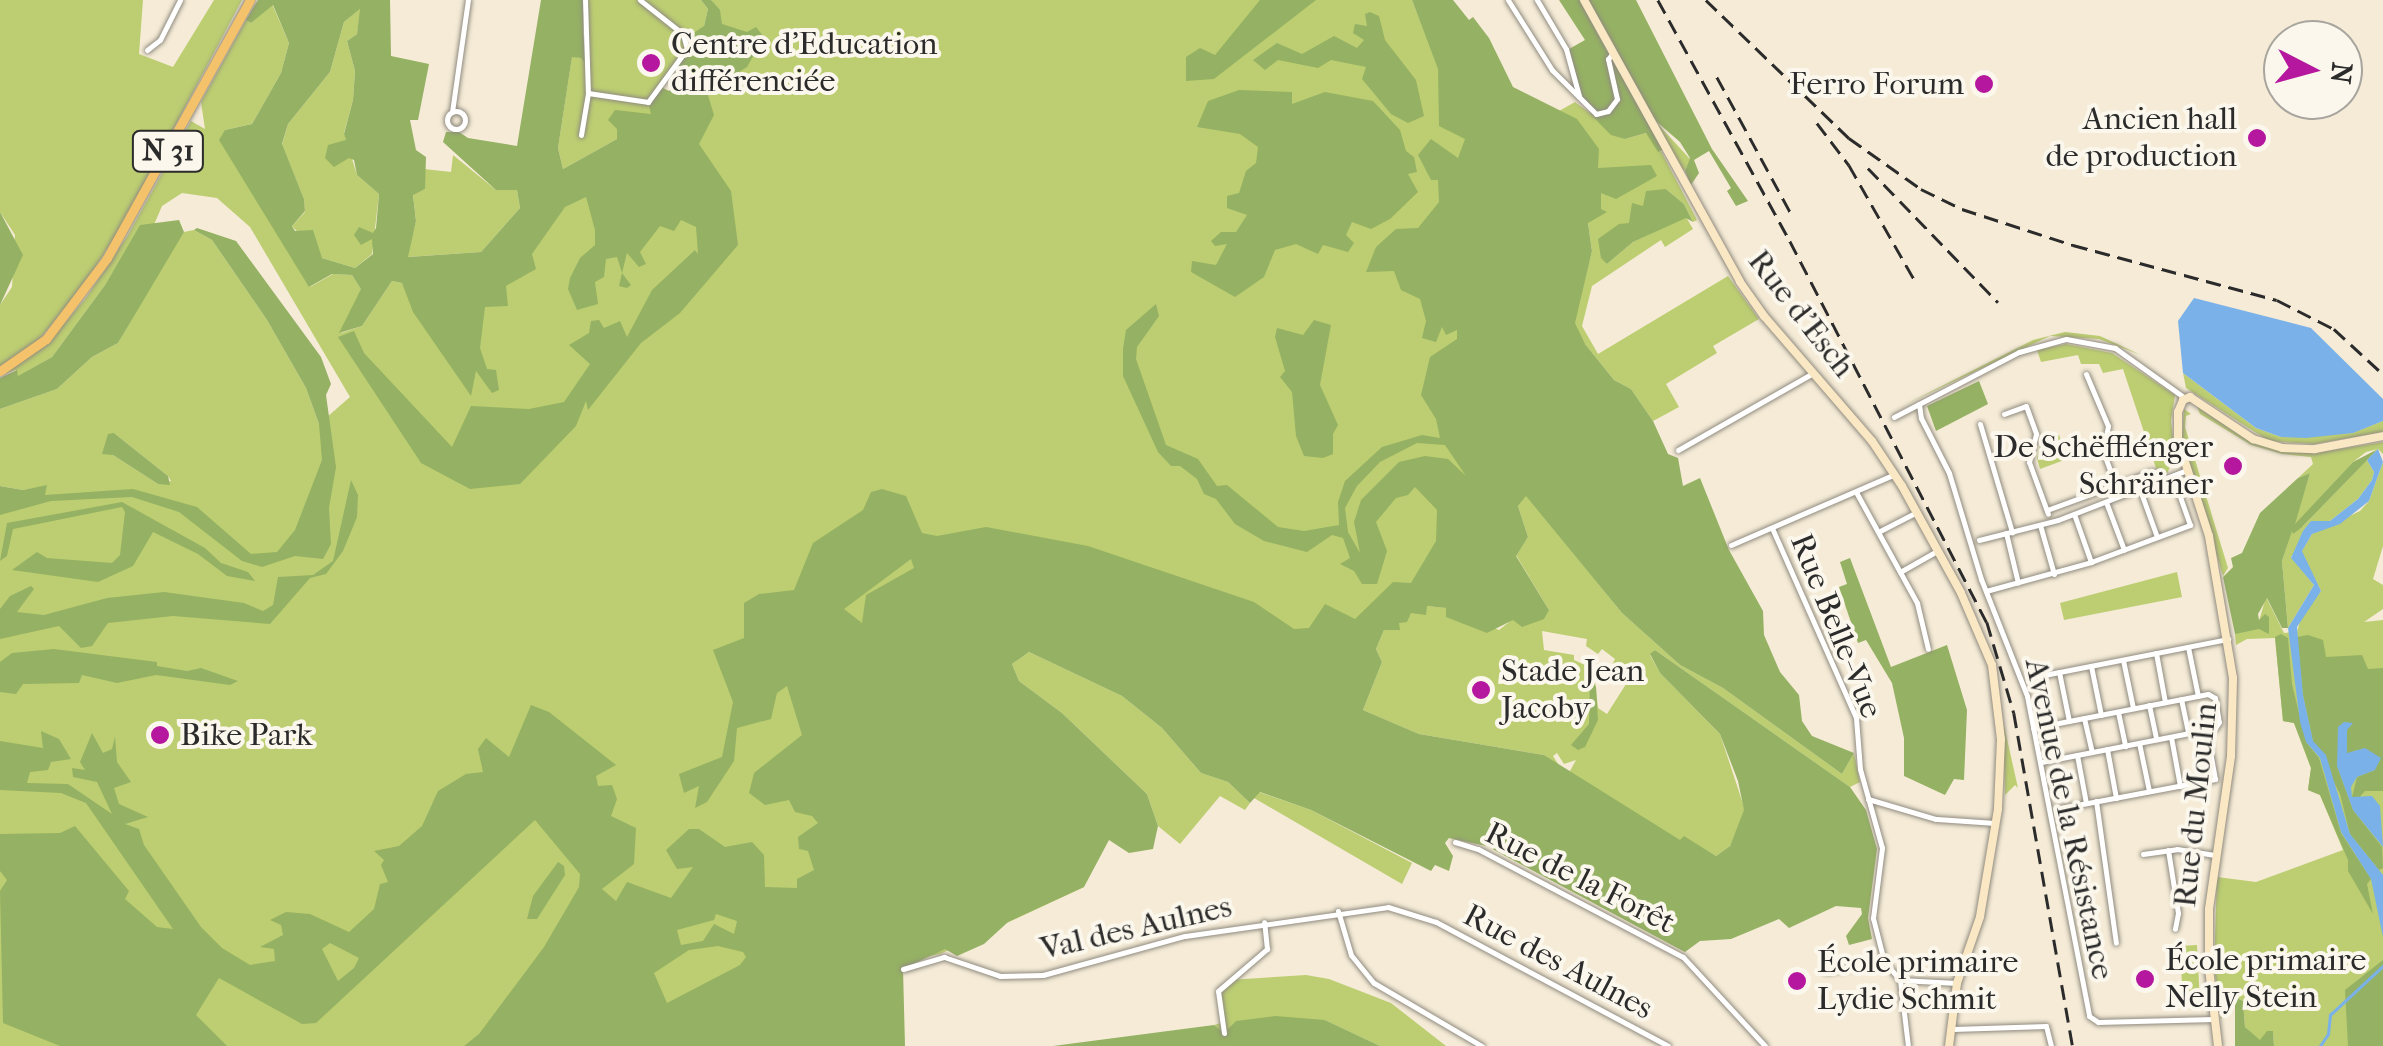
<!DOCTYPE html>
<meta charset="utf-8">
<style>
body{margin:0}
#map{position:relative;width:2383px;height:1046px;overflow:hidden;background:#f5ebd6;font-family:"IM FELL French Canon",serif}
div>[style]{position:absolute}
.green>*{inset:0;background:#bcce71;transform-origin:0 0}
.forest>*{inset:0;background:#95b163}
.water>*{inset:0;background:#7ab1e9}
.stream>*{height:2.5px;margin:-1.25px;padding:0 1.25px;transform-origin:1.25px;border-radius:1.25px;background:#7ab1e9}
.roads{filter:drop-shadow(0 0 2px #908b80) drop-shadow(0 0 2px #908b80)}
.street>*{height:5px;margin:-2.5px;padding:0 2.5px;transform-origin:2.5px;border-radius:2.5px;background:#fff}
.street>.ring{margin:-2.5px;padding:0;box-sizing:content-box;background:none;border:5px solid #fff;border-radius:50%}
.secondary>*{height:8px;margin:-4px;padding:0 4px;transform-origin:4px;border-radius:4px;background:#fae7c3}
.primary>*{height:9px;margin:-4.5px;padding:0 4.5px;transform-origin:4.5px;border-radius:4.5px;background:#f3c26a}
.rail>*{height:2.5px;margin-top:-1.25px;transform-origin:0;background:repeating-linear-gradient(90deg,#2b2b2b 0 15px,transparent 0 23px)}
.dots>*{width:28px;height:28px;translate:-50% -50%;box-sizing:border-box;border:5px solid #fbf7ec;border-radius:50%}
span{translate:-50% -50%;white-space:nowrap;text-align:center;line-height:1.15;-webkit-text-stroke:8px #fbf7ec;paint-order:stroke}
.shield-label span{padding:2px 8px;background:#fbf7ec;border:2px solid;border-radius:8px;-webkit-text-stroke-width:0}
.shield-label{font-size:30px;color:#2b2b2b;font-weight:700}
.poi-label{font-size:32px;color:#2b2b2b}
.left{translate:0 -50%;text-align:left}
.right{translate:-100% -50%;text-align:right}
.street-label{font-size:32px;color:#2b2b2b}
.north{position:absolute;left:2263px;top:20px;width:100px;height:100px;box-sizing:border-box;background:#fbf7ec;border:2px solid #a8a59f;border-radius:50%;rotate:96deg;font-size:28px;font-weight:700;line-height:40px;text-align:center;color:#2b2b2b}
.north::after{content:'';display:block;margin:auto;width:35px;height:45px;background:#b5179e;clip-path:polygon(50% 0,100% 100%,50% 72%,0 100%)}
</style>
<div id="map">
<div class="green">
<i style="clip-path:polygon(0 0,143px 0,139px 54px,173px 67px,214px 0,242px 0,123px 224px,82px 288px,37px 342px,0 367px,0 305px,12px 287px,15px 235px,0 212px)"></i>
<i style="clip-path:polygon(evenodd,585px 0,701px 0,708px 9px,704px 26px,654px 98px,669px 92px,721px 19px,711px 0,1412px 0,1426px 36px,1579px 332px,1574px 322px,1592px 251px,1588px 223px,1601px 209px,1600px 192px,1598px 169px,1577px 120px,1559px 111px,1575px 102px,1625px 139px,1646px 133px,1661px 151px,1697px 220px,1693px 222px,1684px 204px,1666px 189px,1602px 248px,1607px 264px,1633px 242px,1686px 217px,1693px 229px,1665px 247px,1661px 240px,1592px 286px,1582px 326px,1598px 354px,1728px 276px,1759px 319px,1713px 346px,1717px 353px,1666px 384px,1679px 407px,1653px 421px,1631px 389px,1614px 380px,1585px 344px,1475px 401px,1511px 560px,1272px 680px,1421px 743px,1570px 771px,1576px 760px,1564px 764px,1557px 753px,1553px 756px,1560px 767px,1544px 755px,1419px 734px,1363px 710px,1382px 662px,1376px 649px,1384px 630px,1399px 630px,1399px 622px,1410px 613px,1427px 606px,1447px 608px,1499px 630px,1513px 619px,1549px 610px,1516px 555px,1528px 537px,1518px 506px,1526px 495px,1622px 613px,1680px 665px,1723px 688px,1842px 774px,1854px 753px,1860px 782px,1850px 787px,1655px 650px,1650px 655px,1660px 673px,1720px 734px,1745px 810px,1730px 846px,1716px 856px,1684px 837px,1715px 863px,1685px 952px,1487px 846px,1449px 838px,1163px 703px,1003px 640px,1084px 887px,940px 954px,751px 994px,756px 1046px,0 1046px,0 509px,46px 486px,23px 490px,0 486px,0 409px,57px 389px,92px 357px,118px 343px,172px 248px,184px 232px,194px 230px,212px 240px,267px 320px,306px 388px,319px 424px,350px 397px,250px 227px,217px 198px,182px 193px,162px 206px,153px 227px,140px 226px,105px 285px,52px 357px,17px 377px,16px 370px,0 375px,48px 343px,86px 298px,128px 235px,191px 121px,205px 129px,201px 102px,246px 20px,251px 23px,272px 4px,289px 43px,281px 73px,252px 124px,225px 130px,310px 287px,333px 274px,352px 275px,362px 290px,341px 333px,362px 326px,392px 281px,402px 283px,427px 330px,645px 116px,617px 129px,617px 139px,563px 169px,558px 148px,572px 56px,581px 58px,585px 46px,585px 0,114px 433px,168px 476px,171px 481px,158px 484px,113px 455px,114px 433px,585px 0,1542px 631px,1587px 639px,1586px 646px,1598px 654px,1602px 649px,1615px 659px,1612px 665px,1628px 681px,1607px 714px,1598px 708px,1595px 681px,1587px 677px,1585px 665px,1574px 660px,1574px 655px,1544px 650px,1542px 631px)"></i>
<i style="clip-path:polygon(361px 8px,357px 34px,347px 41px,355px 71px,353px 100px,344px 133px,357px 175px,379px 194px,372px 254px,355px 268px,322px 258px,292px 226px,305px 212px,304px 199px,282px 145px,288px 124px,330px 72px,344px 22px)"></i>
<i style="clip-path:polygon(1656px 122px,1690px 159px,1685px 171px,1682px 168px)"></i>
<i style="clip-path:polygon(453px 155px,496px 190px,517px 190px,520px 208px,481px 252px,407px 257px,416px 221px,413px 194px,425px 189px,424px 169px,451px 172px)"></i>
<i style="clip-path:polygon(2065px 332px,2100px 336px,2141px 355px,2099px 339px,2050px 336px,1904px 405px,2033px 340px)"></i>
<i style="clip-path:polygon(2066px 344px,2112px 353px,2175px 395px,2171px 421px,2175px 455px,2167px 474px,2156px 468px,2123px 369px,2103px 373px,2099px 364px,2081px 364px,2078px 355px,2041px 362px,2037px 350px)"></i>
<i style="clip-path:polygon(2183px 373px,2256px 428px,2281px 437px,2352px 433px,2383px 421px,2383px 432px,2314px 444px,2269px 441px,2186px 388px)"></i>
<i style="clip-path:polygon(2197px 407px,2251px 442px,2282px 451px,2315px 453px,2383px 442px,2383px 454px,2378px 449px,2366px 452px,2353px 462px,2293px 527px,2302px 527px,2367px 460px,2374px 472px,2372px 480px,2358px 499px,2330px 521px,2319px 524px,2291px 557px,2314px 585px,2288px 628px,2282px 561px,2310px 473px,2298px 478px,2313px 464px,2311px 457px,2282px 454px,2251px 445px,2200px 414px)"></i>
<i style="clip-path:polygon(2184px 409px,2191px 414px,2186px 416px,2185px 427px,2228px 568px,2223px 576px,2182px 439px)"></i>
<i style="clip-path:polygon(2059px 435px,2067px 459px,2040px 469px,2037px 458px,2041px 441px)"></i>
<i style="clip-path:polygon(2383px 462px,2383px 546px,2373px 579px,2383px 585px,2383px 609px,2364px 622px,2383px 620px,2383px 1046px,2274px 1046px,2273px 1032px,2260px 1041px,2245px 1027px,2243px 1001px,2235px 997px,2221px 1019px,2214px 967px,2217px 877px,2256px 882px,2343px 850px,2320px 795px,2308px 790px,2311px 768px,2294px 723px,2283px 721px,2275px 638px,2247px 639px,2236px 645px,2235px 634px,2259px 621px,2266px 597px,2284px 633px,2297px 632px,2301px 617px,2321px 591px,2301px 552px,2312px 534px,2360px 511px,2369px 501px)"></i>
<i style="clip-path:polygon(2177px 572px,2182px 597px,2064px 620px,2060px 603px)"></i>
<i style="clip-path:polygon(1029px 652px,1122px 696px,1162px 728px,1201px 773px,1228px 782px,1250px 803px,1245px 810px,1220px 796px,1180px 844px,1158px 826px,1147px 794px,1062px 713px,1019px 681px,1012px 664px)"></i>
<i style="clip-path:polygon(2003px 721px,2018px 788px,2015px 785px,2005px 795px)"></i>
<i style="clip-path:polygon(1259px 792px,1311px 810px,1412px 863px,1402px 884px,1254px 798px)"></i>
<i style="left:2197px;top:945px;width:60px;height:17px;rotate:87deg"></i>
<i style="clip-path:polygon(1306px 975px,1329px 979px,1391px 1003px,1446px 1046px,1380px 1046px,1325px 1020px,1146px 1046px,1222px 1032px,1214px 1025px,1221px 1023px,1218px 991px,1229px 980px)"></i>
</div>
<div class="forest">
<i style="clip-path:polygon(evenodd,258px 0,390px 0,391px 56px,429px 64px,418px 120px,410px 120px,416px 150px,426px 157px,425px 189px,413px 195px,416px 221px,408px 257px,481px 252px,520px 208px,517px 190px,496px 190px,443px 142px,446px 132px,459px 132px,468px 138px,517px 146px,541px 0,585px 0,583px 33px,587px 65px,581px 58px,572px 57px,558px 148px,563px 169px,617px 139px,617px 129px,608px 120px,615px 110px,651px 114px,648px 102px,661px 87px,669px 91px,680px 75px,673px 69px,687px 49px,686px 38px,704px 26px,708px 9px,701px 0,711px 0,720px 10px,722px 24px,747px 32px,756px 27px,764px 37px,747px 67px,707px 92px,714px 115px,699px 144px,731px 191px,738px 245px,680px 313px,641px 343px,588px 410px,586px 401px,576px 426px,520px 484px,470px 489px,421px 463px,338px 337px,354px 331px,364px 353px,452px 447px,471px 406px,529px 409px,564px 402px,590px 364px,569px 345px,589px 333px,591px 321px,599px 320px,604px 328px,620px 321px,627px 337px,652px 290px,695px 250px,698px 254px,696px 227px,681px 220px,674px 231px,660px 226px,640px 252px,646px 264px,639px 267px,627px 253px,622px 273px,631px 285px,627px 288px,619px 286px,622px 273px,617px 257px,606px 259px,604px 277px,595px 282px,598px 304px,577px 310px,568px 289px,570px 278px,580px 258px,595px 245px,595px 230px,586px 197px,565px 207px,532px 254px,536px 269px,506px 286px,508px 306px,485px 307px,480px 348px,487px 369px,496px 370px,499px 390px,492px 393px,476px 371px,471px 396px,413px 312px,402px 283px,392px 281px,362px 326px,339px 333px,361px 289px,352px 275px,332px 274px,309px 287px,219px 140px,225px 130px,252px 124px,281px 73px,289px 43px,273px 5px,251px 23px,246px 20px,258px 0,360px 9px,357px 34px,347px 41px,355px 71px,353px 100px,344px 134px,346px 140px,328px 145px,325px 158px,334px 167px,349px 158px,354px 160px,357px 175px,379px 194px,376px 228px,373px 233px,359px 227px,354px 235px,361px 245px,372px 239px,373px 254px,355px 268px,322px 258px,313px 230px,295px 231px,292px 226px,305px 211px,304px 199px,282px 144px,288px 124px,330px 72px,344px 22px,360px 9px)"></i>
<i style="clip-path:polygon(1260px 0,1316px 0,1214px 79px,1186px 81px,1186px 57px,1200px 48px,1215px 55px)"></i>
<i style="clip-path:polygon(evenodd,1412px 0,1453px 0,1469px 20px,1473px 17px,1489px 38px,1513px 87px,1577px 119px,1599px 149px,1598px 168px,1651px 165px,1657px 176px,1616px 199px,1601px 193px,1601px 209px,1607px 212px,1588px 223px,1592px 251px,1575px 323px,1585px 344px,1614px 380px,1631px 389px,1653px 421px,1668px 454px,1678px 458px,1683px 486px,1700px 478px,1729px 550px,1763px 611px,1764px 635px,1780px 672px,1799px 695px,1802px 721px,1812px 736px,1854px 753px,1842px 774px,1723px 688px,1680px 665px,1622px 613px,1526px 496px,1518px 506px,1528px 537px,1516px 556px,1549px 610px,1544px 619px,1522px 627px,1513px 620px,1487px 633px,1446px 617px,1446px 608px,1427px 606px,1426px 615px,1411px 613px,1407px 622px,1399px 623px,1400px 630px,1384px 630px,1376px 649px,1382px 662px,1363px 710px,1419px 734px,1544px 755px,1680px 840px,1684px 836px,1716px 856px,1730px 846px,1744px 810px,1738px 781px,1720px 734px,1660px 673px,1650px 654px,1655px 650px,1850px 787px,1866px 810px,1877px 849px,1868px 918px,1872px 939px,1849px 945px,1846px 936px,1862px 914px,1861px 908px,1836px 906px,1789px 928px,1779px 919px,1731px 939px,1700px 941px,1685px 952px,1487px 846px,1449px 838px,1445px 843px,1453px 856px,1449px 871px,1435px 865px,1431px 871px,1311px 810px,1260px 792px,1250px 803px,1228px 782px,1201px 773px,1162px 728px,1122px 696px,1029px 652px,1012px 664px,1019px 681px,1062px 713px,1147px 794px,1158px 826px,1153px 849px,1129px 853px,1109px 840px,1084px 887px,1008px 922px,984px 944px,957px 956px,945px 949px,903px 969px,905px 1046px,464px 1046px,479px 1034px,544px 947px,579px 887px,580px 874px,535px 820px,316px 1023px,302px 1024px,219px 978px,196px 1015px,227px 1046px,60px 1046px,3px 1023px,0 891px,7px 880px,0 871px,0 834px,60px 833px,75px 826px,129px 891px,125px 899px,157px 927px,173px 929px,86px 803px,61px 793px,0 790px,0 741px,43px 748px,41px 731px,59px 739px,71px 759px,51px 762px,48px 770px,30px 772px,27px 783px,68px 784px,112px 814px,97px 782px,73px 777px,72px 768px,85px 770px,80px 762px,92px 733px,103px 753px,112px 749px,115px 737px,117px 762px,131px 782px,114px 788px,119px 804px,148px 817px,125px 824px,139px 829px,144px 845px,201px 927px,222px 948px,250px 965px,275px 961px,274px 949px,260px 947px,283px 935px,281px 925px,270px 920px,286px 912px,310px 914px,349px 932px,374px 909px,380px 884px,388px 882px,381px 865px,384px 860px,374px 851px,399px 846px,422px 826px,438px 791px,466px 774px,483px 772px,478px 749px,486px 738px,509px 757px,531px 705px,549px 712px,616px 765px,596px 776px,598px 786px,612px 785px,617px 799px,611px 816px,636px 828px,634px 864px,602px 889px,616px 901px,627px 882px,671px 898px,693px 867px,677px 869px,666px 850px,689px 829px,699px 829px,725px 847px,752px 842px,764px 855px,765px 887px,797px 888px,797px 879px,814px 870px,808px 851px,799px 849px,798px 837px,818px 823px,812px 816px,795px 812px,789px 800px,765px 805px,749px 793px,754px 773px,802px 735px,787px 686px,777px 693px,771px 719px,737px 728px,734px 761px,707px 802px,695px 808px,699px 786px,684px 793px,679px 774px,722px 757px,733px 702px,713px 650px,744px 638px,744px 603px,759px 594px,794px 590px,813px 543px,863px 510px,871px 492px,882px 489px,906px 496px,922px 533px,937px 536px,986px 527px,1088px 546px,1254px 602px,1294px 629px,1309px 628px,1325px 604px,1355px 619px,1393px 582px,1411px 583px,1436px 541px,1437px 510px,1415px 487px,1408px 495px,1396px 498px,1376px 522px,1387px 551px,1377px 584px,1362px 584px,1354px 571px,1340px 564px,1350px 558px,1343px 538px,1332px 535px,1307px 552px,1264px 541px,1235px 524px,1216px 499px,1204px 494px,1197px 479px,1180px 466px,1171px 466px,1158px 452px,1123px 376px,1123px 349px,1126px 330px,1156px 304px,1159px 316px,1137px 347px,1136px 359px,1166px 445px,1198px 459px,1217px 486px,1227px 485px,1278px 527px,1304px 531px,1339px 525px,1338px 502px,1345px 481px,1382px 447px,1422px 435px,1440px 438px,1436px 419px,1421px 395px,1430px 357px,1457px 339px,1457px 330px,1446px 335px,1442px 327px,1436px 342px,1422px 338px,1426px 321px,1420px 299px,1401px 290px,1394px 271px,1366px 272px,1376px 247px,1396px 229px,1418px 228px,1439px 202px,1438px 180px,1431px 180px,1418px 155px,1431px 139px,1458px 158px,1465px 139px,1439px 126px,1438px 69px,1412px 0,1417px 443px,1445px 445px,1466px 476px,1448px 459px,1425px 456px,1399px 462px,1361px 500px,1354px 522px,1360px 553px,1348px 532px,1345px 508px,1357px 486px,1380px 462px,1417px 443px,1412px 0,911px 559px,914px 568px,866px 595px,862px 623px,844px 609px,911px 559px,1412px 0,716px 914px,737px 921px,734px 934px,714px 924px,703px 941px,681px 945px,677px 930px,714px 920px,716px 914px,1412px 0,330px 943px,359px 958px,354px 968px,338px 981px,322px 949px,330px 943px,1412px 0,718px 946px,743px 952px,746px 957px,740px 965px,667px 1003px,654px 973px,689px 950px,718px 946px)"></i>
<i style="clip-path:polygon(1559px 0,1636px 0,1712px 149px,1748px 201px,1736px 206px,1727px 191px,1731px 188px,1709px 151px,1694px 160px,1699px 173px,1691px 185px,1685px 171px,1690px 158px,1680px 142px,1650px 116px,1666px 148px,1658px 152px,1646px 133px,1625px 139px,1611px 135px,1599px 123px,1584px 105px,1569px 49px,1585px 40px)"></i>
<i style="clip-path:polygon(1370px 12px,1379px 16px,1385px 40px,1416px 80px,1424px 116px,1408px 123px,1391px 114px,1362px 79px,1366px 67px,1331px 60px,1318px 68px,1278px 60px,1265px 70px,1253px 60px,1277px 43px,1302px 54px,1334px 36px,1357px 48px,1364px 40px,1353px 33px,1355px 24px,1367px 26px,1365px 14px)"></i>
<i style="clip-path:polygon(1239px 90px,1292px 92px,1292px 104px,1325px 92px,1373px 101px,1400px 130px,1406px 151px,1414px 157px,1417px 172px,1408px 174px,1418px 192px,1390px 219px,1371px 229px,1352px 222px,1346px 235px,1354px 243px,1348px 252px,1323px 245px,1318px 254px,1296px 244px,1275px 250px,1264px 277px,1235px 297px,1191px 272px,1192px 261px,1216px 265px,1227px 244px,1215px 246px,1211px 241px,1221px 232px,1236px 232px,1247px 215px,1227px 208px,1227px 196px,1239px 193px,1246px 171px,1256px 163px,1258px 147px,1240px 134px,1197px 127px,1208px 101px)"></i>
<i style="clip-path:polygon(1666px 189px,1684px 204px,1693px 222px,1686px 218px,1633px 242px,1607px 264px,1601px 258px,1598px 239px,1619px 224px,1629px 223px,1632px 203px,1643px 206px,1646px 191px)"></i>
<i style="clip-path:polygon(0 212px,23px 255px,0 305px)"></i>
<i style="clip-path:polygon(179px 220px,184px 232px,118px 343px,92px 357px,57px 389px,0 409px,0 378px,17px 370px,18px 376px,52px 357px,105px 285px,140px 225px)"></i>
<i style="clip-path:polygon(197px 228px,236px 241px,321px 357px,331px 384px,326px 395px,336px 467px,329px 508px,331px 544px,323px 559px,295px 556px,262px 567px,242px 561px,179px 512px,132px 497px,51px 501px,0 515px,0 486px,23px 490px,47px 485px,45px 495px,133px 489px,197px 507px,251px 554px,277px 552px,295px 530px,322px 460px,319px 424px,306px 388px,267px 320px,212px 240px,194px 230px)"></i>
<i style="clip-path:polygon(1314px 320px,1331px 325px,1320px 385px,1338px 425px,1333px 434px,1333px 454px,1323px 458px,1304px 456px,1296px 436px,1292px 392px,1280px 377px,1285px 371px,1275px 337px,1277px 328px,1303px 335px)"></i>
<i style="clip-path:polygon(1979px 381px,1988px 404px,1936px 431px,1927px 406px)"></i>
<i style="clip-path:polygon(114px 433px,168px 476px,170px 485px,158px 484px,113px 455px,102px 454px,108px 434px)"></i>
<i style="clip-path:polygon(2378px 449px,2302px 527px,2293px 534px,2292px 531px,2282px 561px,2288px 628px,2282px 628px,2267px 598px,2258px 614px,2259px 620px,2265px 614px,2269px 617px,2269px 634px,2259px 629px,2235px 634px,2223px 577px,2233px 567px,2231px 558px,2242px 553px,2260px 513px,2298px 478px,2310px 473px,2295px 524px,2353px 462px)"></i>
<i style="clip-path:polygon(351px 480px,358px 495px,357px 517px,343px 551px,326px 574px,310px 578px,270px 624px,173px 616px,108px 623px,92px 646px,81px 648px,59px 626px,0 639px,0 609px,10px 596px,31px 586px,34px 589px,17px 612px,44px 615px,107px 598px,164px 592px,244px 603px,263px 611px,273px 605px,278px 577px,313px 575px,333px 561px)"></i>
<i style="clip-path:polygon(122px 502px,205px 548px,221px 563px,248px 572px,255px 581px,227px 576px,198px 554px,153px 532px,133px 566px,98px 582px,12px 570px,37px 552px,47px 558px,112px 563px,120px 555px,125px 512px,122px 507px,13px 529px,7px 556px,0 561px,7px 523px)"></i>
<i style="clip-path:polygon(1850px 558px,1891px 667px,1947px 645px,1967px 710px,1964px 780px,1954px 779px,1945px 795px,1904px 776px,1904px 738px,1892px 683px,1866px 640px,1858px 643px,1839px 587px,1847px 584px,1840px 562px)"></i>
<i style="clip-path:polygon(2281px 634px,2288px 638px,2292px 684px,2306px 742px,2319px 758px,2341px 833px,2371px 879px,2367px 884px,2373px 914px,2348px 871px,2348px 860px,2320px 795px,2308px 790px,2311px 768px,2294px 723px,2283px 721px,2275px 637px)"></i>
<i style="clip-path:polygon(2308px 635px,2323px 640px,2326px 657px,2362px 655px,2368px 669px,2383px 668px,2383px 791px,2365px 791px,2357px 800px,2352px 797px,2357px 777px,2375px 770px,2357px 750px,2347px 754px,2347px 729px,2352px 724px,2344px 722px,2337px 766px,2353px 810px,2382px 847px,2383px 868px,2379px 870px,2350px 834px,2340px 794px,2313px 741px,2303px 695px,2297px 637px)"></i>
<i style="clip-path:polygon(54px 649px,157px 662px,157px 666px,187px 671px,201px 668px,238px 681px,230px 685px,156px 675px,117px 683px,82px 675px,79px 683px,23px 684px,16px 694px,0 692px,0 662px,12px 653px)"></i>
<i style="clip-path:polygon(1590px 677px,1596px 687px,1598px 720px,1585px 747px,1578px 750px,1571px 745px,1589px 724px)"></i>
<i style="clip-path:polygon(558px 862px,564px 866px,565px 875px,537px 919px,527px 919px,533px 896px)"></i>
<i style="clip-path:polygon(2383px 960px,2383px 1046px,2348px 1046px,2345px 990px)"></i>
<i style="clip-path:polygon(2235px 997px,2243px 1001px,2245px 1027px,2260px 1040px,2267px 1031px,2273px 1031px,2274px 1046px,2235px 1046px)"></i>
<i style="clip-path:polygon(1275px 1016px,1325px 1020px,1380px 1046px,1053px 1046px,1214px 1025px,1224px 1033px,1236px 1021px)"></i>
</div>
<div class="water">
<i style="clip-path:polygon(2194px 298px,2311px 328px,2383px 399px,2383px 421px,2353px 433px,2306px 438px,2281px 437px,2256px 428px,2183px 373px,2178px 321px)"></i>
<i style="clip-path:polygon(2378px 449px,2383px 462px,2369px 501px,2340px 524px,2312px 534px,2302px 551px,2321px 591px,2297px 627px,2303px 695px,2313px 741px,2326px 755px,2350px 834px,2383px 875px,2383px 937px,2371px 879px,2341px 832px,2320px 758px,2306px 742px,2300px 722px,2288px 628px,2314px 585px,2291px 558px,2303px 531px,2311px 521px,2330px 521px,2358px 499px,2372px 480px,2374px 472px,2367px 460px)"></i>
<i style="clip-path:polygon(2344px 722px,2353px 723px,2347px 730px,2347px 753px,2365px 748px,2381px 758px,2375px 770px,2357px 777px,2351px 787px,2352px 797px,2372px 796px,2380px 806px,2383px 847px,2353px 810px,2337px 766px,2338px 727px)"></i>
</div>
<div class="stream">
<i style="left:2320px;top:1046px;width:14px;rotate:-56deg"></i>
<i style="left:2328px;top:1034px;width:19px;rotate:-84deg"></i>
<i style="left:2330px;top:1015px;width:72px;rotate:-42.8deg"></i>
</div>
<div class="roads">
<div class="street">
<i style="left:585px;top:0;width:93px;rotate:88.2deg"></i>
<i style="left:1508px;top:0;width:83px;rotate:57.8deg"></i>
<i style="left:1552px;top:70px;width:62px;rotate:45deg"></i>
<i style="left:1596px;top:114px;width:12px;rotate:-14deg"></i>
<i style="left:1608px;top:111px;width:15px;rotate:-53deg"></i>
<i style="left:1617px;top:99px;width:41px;rotate:-102.7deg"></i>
<i style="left:1608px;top:59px;width:6px;rotate:-51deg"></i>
<i style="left:1537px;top:0;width:57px;rotate:59.4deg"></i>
<i style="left:1566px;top:49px;width:49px;rotate:74.5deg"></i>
<i style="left:147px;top:50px;width:16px;rotate:-38deg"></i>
<i style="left:160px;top:40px;width:45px;rotate:-63.4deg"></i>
<i class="ring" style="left:447px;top:111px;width:13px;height:13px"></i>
<i style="left:452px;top:112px;width:113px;rotate:-81.9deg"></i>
<i style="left:581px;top:135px;width:43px;rotate:-80.5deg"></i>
<i style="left:588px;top:93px;width:61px;rotate:8.5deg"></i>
<i style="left:648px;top:102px;width:66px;rotate:-53.7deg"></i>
<i style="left:687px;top:49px;width:16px;rotate:-105deg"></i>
<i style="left:683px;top:34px;width:55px;rotate:-141.7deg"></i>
<i style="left:2086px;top:374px;width:56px;rotate:67.1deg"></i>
<i style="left:2108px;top:426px;width:25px;rotate:101deg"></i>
<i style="left:2103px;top:451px;width:35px;rotate:70deg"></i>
<i style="left:1919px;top:404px;width:14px;rotate:82deg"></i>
<i style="left:1921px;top:418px;width:62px;rotate:63deg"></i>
<i style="left:1949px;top:473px;width:111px;rotate:73.2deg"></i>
<i style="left:1981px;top:579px;width:126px;rotate:68.5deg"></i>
<i style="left:2027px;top:696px;width:326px;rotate:79deg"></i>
<i style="left:2089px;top:1016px;width:11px;rotate:34deg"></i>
<i style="left:2098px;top:1022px;width:116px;rotate:-1.5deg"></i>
<i style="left:2004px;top:414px;width:23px;rotate:-20deg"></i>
<i style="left:2026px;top:406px;width:30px;rotate:70deg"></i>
<i style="left:2036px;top:434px;width:29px;rotate:104deg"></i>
<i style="left:2029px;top:462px;width:55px;rotate:69.9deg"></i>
<i style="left:1894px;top:417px;width:141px;rotate:-27.5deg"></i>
<i style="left:2019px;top:352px;width:49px;rotate:-15.5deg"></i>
<i style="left:2066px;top:339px;width:50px;rotate:10.4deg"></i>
<i style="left:2115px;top:348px;width:86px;rotate:35.5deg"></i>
<i style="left:1980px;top:424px;width:113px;rotate:73.5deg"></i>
<i style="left:1678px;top:450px;width:155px;rotate:-29.7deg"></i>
<i style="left:2140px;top:490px;width:50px;rotate:70.1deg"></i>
<i style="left:1856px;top:492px;width:127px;rotate:61.2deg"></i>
<i style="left:1917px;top:603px;width:47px;rotate:76.6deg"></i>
<i style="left:2106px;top:502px;width:51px;rotate:69.4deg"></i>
<i style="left:2047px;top:510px;width:111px;rotate:-20.1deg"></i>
<i style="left:2151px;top:472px;width:7px"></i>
<i style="left:2158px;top:472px;width:10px;rotate:61deg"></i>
<i style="left:2074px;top:514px;width:51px;rotate:70.5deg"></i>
<i style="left:2040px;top:525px;width:51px;rotate:74.1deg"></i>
<i style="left:1772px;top:528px;width:208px;rotate:66.1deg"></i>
<i style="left:1856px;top:718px;width:51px;rotate:85.5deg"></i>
<i style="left:1860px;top:769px;width:82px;rotate:74.4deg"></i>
<i style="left:1882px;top:848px;width:71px;rotate:97.3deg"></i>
<i style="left:1873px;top:918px;width:44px;rotate:75.7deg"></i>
<i style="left:1884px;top:961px;width:25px;rotate:50deg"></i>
<i style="left:1900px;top:980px;width:57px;rotate:3deg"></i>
<i style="left:1880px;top:531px;width:42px;rotate:-27.2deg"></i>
<i style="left:2006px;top:533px;width:51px;rotate:76.5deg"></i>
<i style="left:1979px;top:540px;width:81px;rotate:-14.2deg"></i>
<i style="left:2058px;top:520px;width:138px;rotate:-21.2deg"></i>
<i style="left:1731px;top:545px;width:176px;rotate:-23.4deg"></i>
<i style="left:1900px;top:572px;width:43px;rotate:-29.6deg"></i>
<i style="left:1986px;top:591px;width:109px;rotate:-15.4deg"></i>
<i style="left:2091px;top:562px;width:106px;rotate:-20.5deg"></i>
<i style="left:2190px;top:525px;width:51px;rotate:-109.5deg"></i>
<i style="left:2188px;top:647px;width:50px;rotate:78.5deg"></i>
<i style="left:2156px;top:653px;width:50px;rotate:79.6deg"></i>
<i style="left:2123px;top:660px;width:49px;rotate:78.2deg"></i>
<i style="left:2091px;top:666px;width:50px;rotate:78.5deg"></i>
<i style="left:2059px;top:672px;width:50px;rotate:78.5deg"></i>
<i style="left:2034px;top:677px;width:198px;rotate:-11.1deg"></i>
<i style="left:2181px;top:699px;width:35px;rotate:78deg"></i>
<i style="left:2149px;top:705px;width:35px;rotate:78deg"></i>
<i style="left:2118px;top:712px;width:35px;rotate:78deg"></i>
<i style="left:2084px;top:718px;width:35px;rotate:77deg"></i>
<i style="left:2033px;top:728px;width:178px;rotate:-11deg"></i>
<i style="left:2208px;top:694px;width:8px;rotate:30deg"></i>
<i style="left:2215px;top:698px;width:24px;rotate:81deg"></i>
<i style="left:2219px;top:722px;width:7px;rotate:124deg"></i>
<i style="left:2215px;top:728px;width:177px;rotate:168.9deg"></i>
<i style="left:2171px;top:737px;width:50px;rotate:79.6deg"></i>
<i style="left:2139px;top:743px;width:49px;rotate:78.2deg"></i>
<i style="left:2107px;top:749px;width:50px;rotate:79.6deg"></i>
<i style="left:2077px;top:755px;width:49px;rotate:79.4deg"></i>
<i style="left:1868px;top:799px;width:71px;rotate:16.4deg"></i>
<i style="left:1936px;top:819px;width:60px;rotate:3.8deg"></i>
<i style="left:2096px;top:801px;width:143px;rotate:82deg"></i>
<i style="left:2056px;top:809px;width:162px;rotate:-10.7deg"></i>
<i style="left:2215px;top:779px;width:50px;rotate:-100.4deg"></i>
<i style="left:1455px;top:842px;width:24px;rotate:17deg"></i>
<i style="left:1478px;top:849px;width:232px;rotate:27.8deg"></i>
<i style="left:1683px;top:957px;width:121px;rotate:47.3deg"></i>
<i style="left:2168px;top:850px;width:64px;rotate:81deg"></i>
<i style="left:2178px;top:913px;width:16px;rotate:101deg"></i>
<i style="left:2143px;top:854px;width:34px;rotate:-8deg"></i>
<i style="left:2177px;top:849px;width:38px;rotate:9deg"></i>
<i style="left:1338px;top:911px;width:46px;rotate:73.5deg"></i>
<i style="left:1351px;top:955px;width:36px;rotate:51deg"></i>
<i style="left:1374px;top:983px;width:125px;rotate:30.3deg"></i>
<i style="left:903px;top:969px;width:43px;rotate:-16.3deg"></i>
<i style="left:944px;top:957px;width:59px;rotate:18.7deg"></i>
<i style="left:1000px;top:976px;width:43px;rotate:-1.3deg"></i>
<i style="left:1043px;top:975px;width:147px;rotate:-15.4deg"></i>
<i style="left:1185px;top:936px;width:205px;rotate:-8.1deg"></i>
<i style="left:1388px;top:907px;width:50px;rotate:17.4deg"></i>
<i style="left:1436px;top:922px;width:263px;rotate:28.1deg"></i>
<i style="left:1826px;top:971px;width:59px;rotate:-9.8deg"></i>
<i style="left:1900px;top:980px;width:66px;rotate:83.1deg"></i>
<i style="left:1953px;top:1029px;width:93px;rotate:-1.8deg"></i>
<i style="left:2046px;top:1026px;width:21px;rotate:76deg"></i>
<i style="left:1224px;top:1033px;width:42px;rotate:-98.1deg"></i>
<i style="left:1218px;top:991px;width:65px;rotate:-40.6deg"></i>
<i style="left:1267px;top:949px;width:27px;rotate:-96deg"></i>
</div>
<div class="secondary">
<i style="left:1584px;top:0;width:322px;rotate:61deg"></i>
<i style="left:1740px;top:282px;width:42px;rotate:54.8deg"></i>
<i style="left:1764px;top:316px;width:165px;rotate:49.2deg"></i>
<i style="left:1872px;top:441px;width:54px;rotate:56.3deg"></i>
<i style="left:1902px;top:486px;width:122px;rotate:61.1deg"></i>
<i style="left:1961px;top:593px;width:78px;rotate:66.7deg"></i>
<i style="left:1992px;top:665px;width:75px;rotate:83.1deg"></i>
<i style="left:2001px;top:739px;width:70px;rotate:92.5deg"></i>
<i style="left:1998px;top:809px;width:109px;rotate:99.5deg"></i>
<i style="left:1980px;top:917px;width:70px;rotate:109.2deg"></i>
<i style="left:1957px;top:983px;width:64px;rotate:97.2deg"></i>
<i style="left:2218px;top:1046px;width:79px;rotate:-96.6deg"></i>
<i style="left:2209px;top:968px;width:59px;rotate:-90deg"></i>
<i style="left:2209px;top:909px;width:155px;rotate:-81.8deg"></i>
<i style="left:2231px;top:756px;width:78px;rotate:-88.5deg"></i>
<i style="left:2233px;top:678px;width:144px;rotate:-99.6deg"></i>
<i style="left:2209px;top:536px;width:101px;rotate:-107.9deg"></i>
<i style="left:2178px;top:440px;width:28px;rotate:-90deg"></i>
<i style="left:2178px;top:412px;width:13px;rotate:-67deg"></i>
<i style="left:2183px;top:400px;width:8px;rotate:-23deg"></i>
<i style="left:2190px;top:397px;width:76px;rotate:33.7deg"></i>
<i style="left:2253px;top:439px;width:30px;rotate:17deg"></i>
<i style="left:2282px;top:448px;width:33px;rotate:2deg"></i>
<i style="left:2315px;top:449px;width:69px;rotate:-10.8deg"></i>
</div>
<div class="primary">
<i style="left:0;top:371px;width:56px;rotate:-34.8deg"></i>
<i style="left:46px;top:339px;width:101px;rotate:-53deg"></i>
<i style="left:107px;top:258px;width:295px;rotate:-61deg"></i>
</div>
</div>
<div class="rail">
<i style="left:1658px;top:0;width:275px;rotate:61.3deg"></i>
<i style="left:1790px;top:241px;width:429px;rotate:62.7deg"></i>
<i style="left:1987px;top:622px;width:95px;rotate:73.5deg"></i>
<i style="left:2014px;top:713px;width:338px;rotate:80deg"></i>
<i style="left:1706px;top:0;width:199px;rotate:44deg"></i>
<i style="left:1849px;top:138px;width:88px;rotate:35.3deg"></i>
<i style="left:1921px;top:189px;width:46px;rotate:26deg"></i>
<i style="left:1962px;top:209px;width:117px;rotate:18deg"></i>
<i style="left:2073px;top:245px;width:211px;rotate:15.1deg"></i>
<i style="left:2277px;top:300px;width:64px;rotate:27deg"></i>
<i style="left:2334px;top:329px;width:67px;rotate:42.6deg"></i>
<i style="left:1717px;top:77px;width:159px;rotate:61.5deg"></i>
<i style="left:1817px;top:123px;width:53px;rotate:52.7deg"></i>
<i style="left:1849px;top:165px;width:137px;rotate:60.3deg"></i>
<i style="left:1868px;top:168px;width:187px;rotate:45.9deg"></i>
</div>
<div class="dots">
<i style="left:651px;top:63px;background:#b5179e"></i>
<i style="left:1984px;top:84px;background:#b5179e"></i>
<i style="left:2257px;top:138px;background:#b5179e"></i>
<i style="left:2233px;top:466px;background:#b5179e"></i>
<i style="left:1481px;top:690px;background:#b5179e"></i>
<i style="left:160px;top:735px;background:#b5179e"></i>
<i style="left:2145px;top:979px;background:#b5179e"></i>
<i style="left:1797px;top:981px;background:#b5179e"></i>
</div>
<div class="shield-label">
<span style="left:168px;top:151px">N 31</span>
</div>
<div class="poi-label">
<span class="left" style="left:671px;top:63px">Centre d'Education<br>différenciée</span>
<span class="right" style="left:1964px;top:84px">Ferro Forum</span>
<span class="right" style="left:2237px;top:138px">Ancien hall<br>de production</span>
<span class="right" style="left:2213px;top:466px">De Schëfflénger<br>Schräiner</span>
<span class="left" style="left:1501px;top:690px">Stade Jean<br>Jacoby</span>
<span class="left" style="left:180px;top:735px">Bike Park</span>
<span class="left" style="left:2165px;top:979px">École primaire<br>Nelly Stein</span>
<span class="left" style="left:1817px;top:981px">École primaire<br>Lydie Schmit</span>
</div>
<div class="street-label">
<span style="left:1801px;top:314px;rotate:52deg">Rue d'Esch</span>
<span style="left:1836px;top:626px;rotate:68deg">Rue Belle-Vue</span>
<span style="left:2196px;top:805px;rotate:-84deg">Rue du Moulin</span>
<span style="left:2069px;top:819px;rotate:78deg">Avenue de la Résistance</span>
<span style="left:1580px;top:878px;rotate:27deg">Rue de la Forêt</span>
<span style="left:1136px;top:928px;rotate:-13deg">Val des Aulnes</span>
<span style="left:1558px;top:962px;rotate:28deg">Rue des Aulnes</span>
</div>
<div class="north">N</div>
</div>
